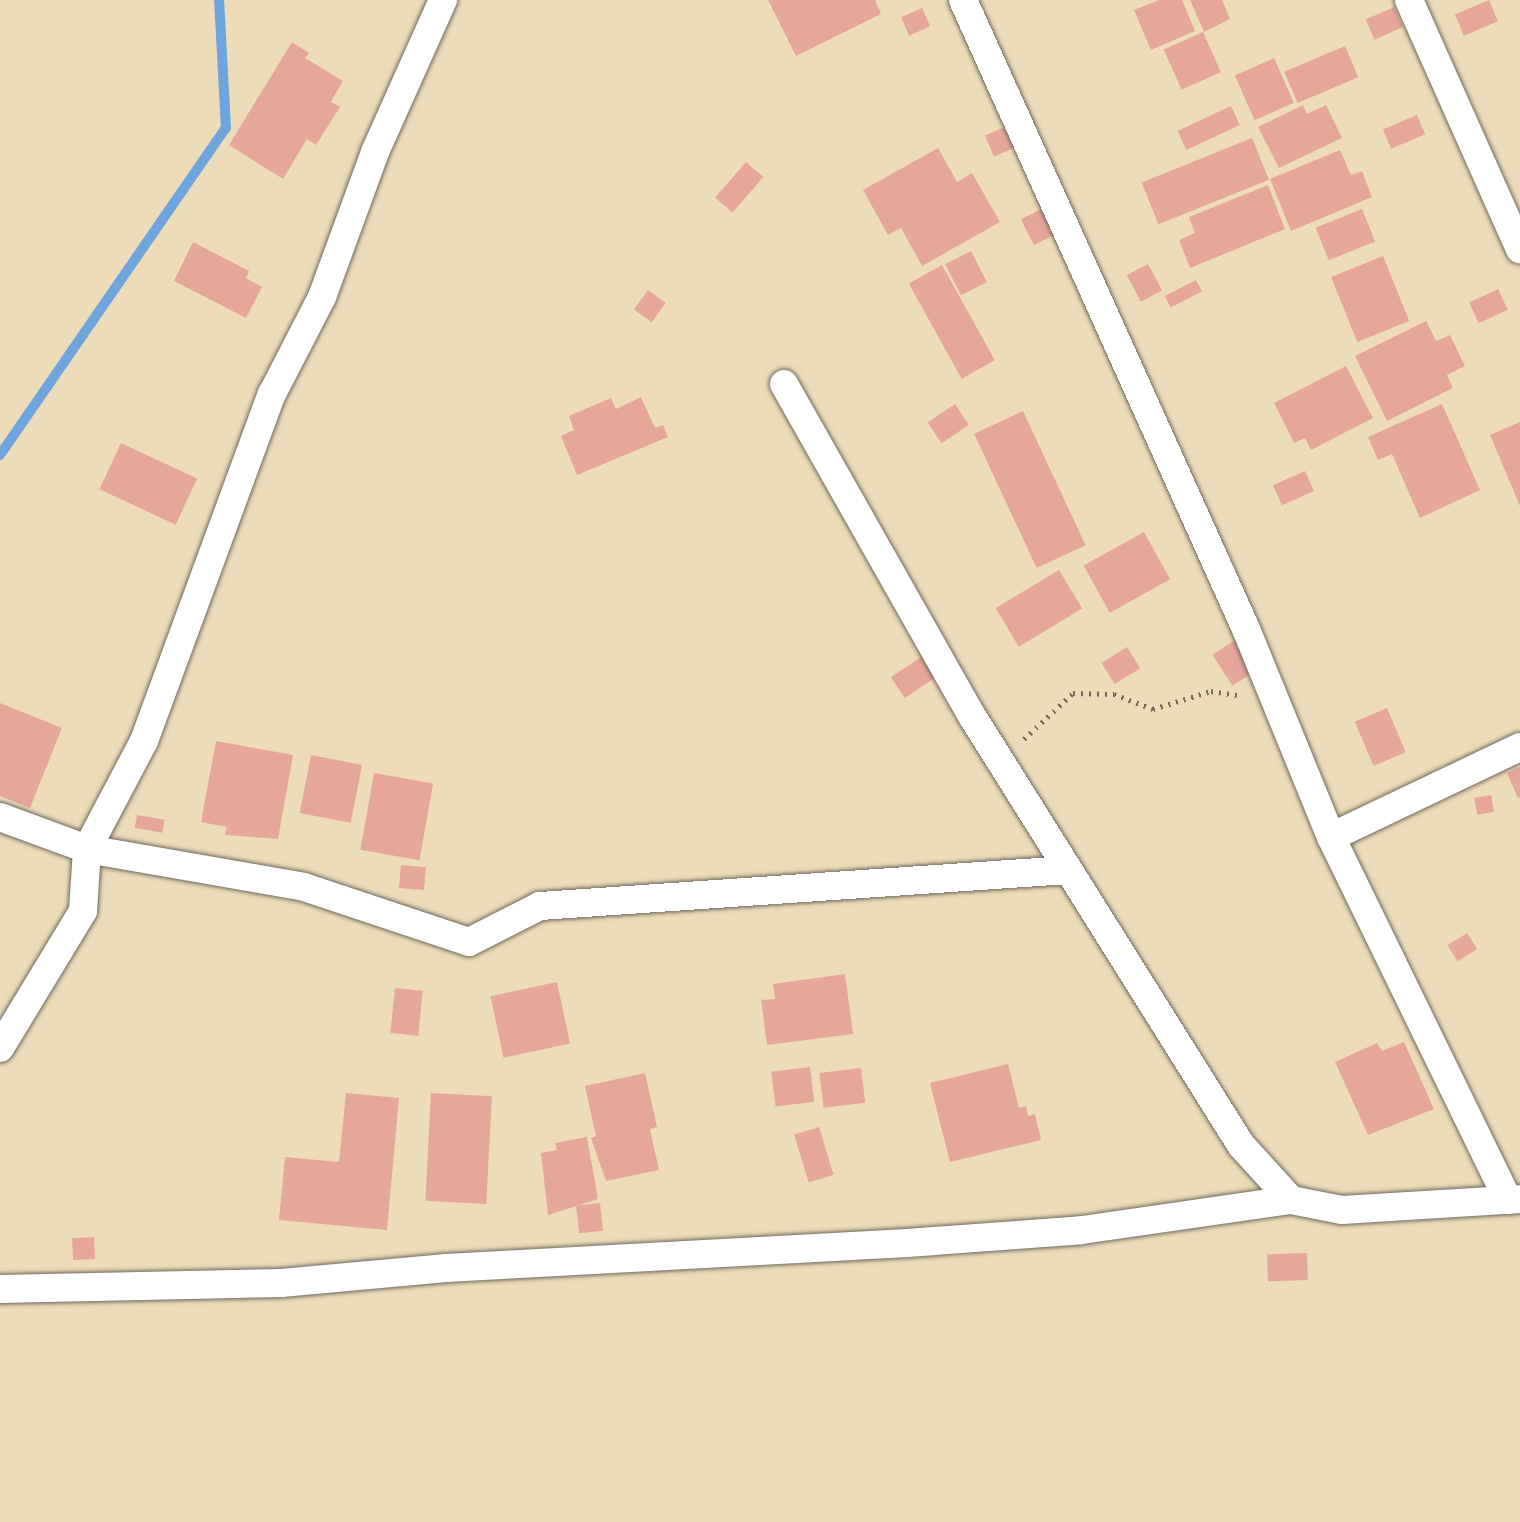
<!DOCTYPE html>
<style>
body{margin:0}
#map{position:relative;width:1520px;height:1522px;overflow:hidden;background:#eddcba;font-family:Kalam,sans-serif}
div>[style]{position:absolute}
.stream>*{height:10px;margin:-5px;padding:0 5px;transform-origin:5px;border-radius:5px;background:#6fa5dc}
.building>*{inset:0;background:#e7a69b;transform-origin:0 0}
.path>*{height:5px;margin-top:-2.5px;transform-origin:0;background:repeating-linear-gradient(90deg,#6f695d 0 2px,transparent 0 8px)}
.roads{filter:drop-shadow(0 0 2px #6f695d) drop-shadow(0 0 2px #6f695d)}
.street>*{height:28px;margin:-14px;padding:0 14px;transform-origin:14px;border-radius:14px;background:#fff}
span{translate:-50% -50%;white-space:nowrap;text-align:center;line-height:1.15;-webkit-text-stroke:7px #fdfcf7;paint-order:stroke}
</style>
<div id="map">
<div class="stream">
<i style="left:0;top:455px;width:397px;rotate:-55.4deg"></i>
<i style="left:226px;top:128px;width:128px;rotate:-93.1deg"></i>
</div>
<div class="building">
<i style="clip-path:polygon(768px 0,875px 0,881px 14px,796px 56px)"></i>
<i style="clip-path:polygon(1159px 0,1182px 0,1195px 31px,1151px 50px,1134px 10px)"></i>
<i style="clip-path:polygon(1190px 0,1222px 0,1230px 19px,1204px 32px)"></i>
<i style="left:1489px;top:0;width:23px;height:37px;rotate:67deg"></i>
<i style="left:1394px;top:7px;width:22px;height:31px;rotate:66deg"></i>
<i style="left:922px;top:8px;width:20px;height:23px;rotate:66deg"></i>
<i style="left:1203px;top:32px;width:44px;height:43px;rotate:66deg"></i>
<i style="clip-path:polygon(292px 42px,309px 53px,305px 58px,343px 81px,331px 102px,340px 107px,316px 145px,307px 139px,283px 179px,229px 145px)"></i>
<i style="left:1345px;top:46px;width:34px;height:66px;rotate:67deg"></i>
<i style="left:1274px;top:58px;width:49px;height:43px;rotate:66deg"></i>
<i style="clip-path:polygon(1303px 105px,1307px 114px,1326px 105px,1342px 138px,1279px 168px,1258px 127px)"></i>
<i style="left:1231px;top:106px;width:21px;height:59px;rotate:65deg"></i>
<i style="left:1417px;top:115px;width:21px;height:37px;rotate:67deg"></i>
<i style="left:1007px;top:126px;width:23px;height:24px;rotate:67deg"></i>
<i style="left:1252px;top:138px;width:45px;height:119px;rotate:68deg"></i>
<i style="clip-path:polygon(938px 148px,957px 182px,972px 173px,1000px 222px,922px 266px,901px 228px,888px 235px,863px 190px)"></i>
<i style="clip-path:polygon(1340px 150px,1351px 175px,1362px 171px,1372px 197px,1291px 231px,1270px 179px)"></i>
<i style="left:746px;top:162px;width:23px;height:47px;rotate:41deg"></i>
<i style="clip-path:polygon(1268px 185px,1285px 229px,1190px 268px,1179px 240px,1195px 233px,1189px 217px)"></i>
<i style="left:1043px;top:208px;width:29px;height:25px;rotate:63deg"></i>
<i style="left:1362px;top:209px;width:35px;height:50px;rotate:68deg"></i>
<i style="clip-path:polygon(193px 242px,249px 271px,246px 278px,262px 287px,246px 318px,174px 281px)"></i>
<i style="left:971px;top:251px;width:35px;height:29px;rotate:63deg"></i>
<i style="left:1383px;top:256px;width:70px;height:56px;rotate:68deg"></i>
<i style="left:1148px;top:264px;width:30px;height:24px;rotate:62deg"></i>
<i style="left:942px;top:265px;width:109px;height:38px;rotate:61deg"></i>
<i style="left:1196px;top:280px;width:13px;height:35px;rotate:63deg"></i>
<i style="left:1498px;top:289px;width:23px;height:32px;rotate:65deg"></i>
<i style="left:648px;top:290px;width:22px;height:24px;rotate:36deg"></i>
<i style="clip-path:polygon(1426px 321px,1436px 341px,1450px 335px,1465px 366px,1447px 375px,1453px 388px,1387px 421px,1355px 356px)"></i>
<i style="clip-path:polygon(1346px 366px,1373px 418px,1311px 450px,1305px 438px,1294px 443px,1274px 403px)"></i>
<i style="clip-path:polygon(641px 397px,655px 428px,663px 425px,668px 437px,577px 475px,561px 436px,574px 430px,569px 416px,611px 398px,616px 409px)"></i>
<i style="left:955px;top:404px;width:25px;height:33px;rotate:56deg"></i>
<i style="clip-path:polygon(1442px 404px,1480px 490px,1420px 518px,1392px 454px,1378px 460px,1368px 437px)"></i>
<i style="left:1023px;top:411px;width:148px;height:54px;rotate:65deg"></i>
<i style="clip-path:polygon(1520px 422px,1520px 506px,1490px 435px)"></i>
<i style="left:121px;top:443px;width:84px;height:51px;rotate:25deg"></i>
<i style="left:1305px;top:471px;width:22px;height:35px;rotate:66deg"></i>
<i style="left:1144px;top:532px;width:54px;height:69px;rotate:61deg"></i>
<i style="left:1059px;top:570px;width:45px;height:74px;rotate:59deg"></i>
<i style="left:1235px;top:640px;width:37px;height:27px;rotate:57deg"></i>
<i style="left:1127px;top:647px;width:25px;height:30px;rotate:58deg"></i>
<i style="left:924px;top:655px;width:25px;height:40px;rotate:56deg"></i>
<i style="clip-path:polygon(0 703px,62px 728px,30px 808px,0 796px)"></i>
<i style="left:1387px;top:708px;width:48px;height:35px;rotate:67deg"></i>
<i style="clip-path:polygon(216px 741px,293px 755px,278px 839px,225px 835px,227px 827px,201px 822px)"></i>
<i style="left:311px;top:755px;width:52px;height:59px;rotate:11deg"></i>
<i style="clip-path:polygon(1520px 767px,1520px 797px,1518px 798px,1507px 773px)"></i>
<i style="left:374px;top:773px;width:60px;height:78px;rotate:10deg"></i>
<i style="left:1491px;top:795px;width:17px;height:17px;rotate:80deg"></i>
<i style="left:137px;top:815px;width:28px;height:13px;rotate:10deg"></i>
<i style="left:401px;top:865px;width:25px;height:23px;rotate:5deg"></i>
<i style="left:1467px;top:933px;width:19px;height:23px;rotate:58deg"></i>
<i style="clip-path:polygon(845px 974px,853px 1034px,767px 1045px,761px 1000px,775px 999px,773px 984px)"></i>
<i style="left:557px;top:982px;width:63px;height:68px;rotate:78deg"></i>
<i style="left:395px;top:988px;width:28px;height:45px;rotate:6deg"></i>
<i style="clip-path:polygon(1404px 1042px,1434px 1109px,1368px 1135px,1335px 1062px,1377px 1043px,1382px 1051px)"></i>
<i style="clip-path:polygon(1008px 1064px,1019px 1108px,1026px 1106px,1028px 1116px,1035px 1114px,1041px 1140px,950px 1162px,930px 1083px)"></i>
<i style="left:810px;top:1067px;width:35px;height:39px;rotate:83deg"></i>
<i style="left:861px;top:1068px;width:35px;height:42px;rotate:83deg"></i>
<i style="clip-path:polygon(645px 1073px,657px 1127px,650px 1129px,659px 1170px,606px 1181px,591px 1138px,596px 1136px,585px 1086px)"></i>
<i style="clip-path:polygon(346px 1093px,399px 1098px,387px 1230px,279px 1220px,285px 1157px,339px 1162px)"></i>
<i style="left:431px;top:1093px;width:61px;height:108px;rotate:3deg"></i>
<i style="left:819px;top:1127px;width:50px;height:26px;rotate:73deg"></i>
<i style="clip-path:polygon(587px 1137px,598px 1199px,548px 1215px,541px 1153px,557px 1150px,555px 1143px)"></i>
<i style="left:600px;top:1203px;width:28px;height:24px;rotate:84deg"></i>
<i style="left:94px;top:1237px;width:22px;height:22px;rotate:87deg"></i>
<i style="left:1307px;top:1253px;width:27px;height:40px;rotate:88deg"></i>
</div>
<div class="path">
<i style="left:1024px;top:739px;width:67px;rotate:-43.2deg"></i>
<i style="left:1073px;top:693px;width:41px;rotate:1.4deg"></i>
<i style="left:1114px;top:694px;width:42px;rotate:21deg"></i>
<i style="left:1153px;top:709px;width:61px;rotate:-17.2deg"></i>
<i style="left:1211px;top:691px;width:30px;rotate:9deg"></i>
</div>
<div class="roads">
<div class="street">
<i style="left:963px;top:0;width:690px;rotate:65.78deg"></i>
<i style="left:1246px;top:629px;width:225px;rotate:67.8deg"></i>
<i style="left:1331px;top:837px;width:404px;rotate:64deg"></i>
<i style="left:1409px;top:0;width:273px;rotate:66deg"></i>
<i style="left:784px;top:384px;width:382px;rotate:60.5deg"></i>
<i style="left:972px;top:716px;width:506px;rotate:57.91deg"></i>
<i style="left:1241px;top:1145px;width:74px;rotate:47.7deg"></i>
<i style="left:1291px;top:1200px;width:52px;rotate:11.1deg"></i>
<i style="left:1342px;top:1210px;width:178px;rotate:-3.5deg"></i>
<i style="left:0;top:817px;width:93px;rotate:20.2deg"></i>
<i style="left:87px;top:849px;width:220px;rotate:9.9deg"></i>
<i style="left:304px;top:887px;width:174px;rotate:18.4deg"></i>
<i style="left:469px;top:942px;width:80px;rotate:-26.9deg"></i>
<i style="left:540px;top:906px;width:529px;rotate:-3.9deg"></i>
<i style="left:1331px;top:837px;width:209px;rotate:-25.5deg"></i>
<i style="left:0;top:1048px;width:160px;rotate:-58.8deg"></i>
<i style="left:83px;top:911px;width:62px;rotate:-86.3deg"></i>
<i style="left:87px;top:849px;width:122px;rotate:-62.2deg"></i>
<i style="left:144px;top:741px;width:370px;rotate:-69.8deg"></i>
<i style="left:272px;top:394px;width:109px;rotate:-62.7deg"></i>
<i style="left:322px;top:297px;width:154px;rotate:-69.9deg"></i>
<i style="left:375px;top:152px;width:167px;rotate:-65.9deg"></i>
<i style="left:0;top:1289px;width:281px;rotate:-1.2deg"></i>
<i style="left:281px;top:1283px;width:166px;rotate:-5.2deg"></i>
<i style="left:446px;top:1268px;width:462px;rotate:-3.1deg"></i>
<i style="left:907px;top:1243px;width:175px;rotate:-4.2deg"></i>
<i style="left:1082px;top:1230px;width:211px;rotate:-8.2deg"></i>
</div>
</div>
</div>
